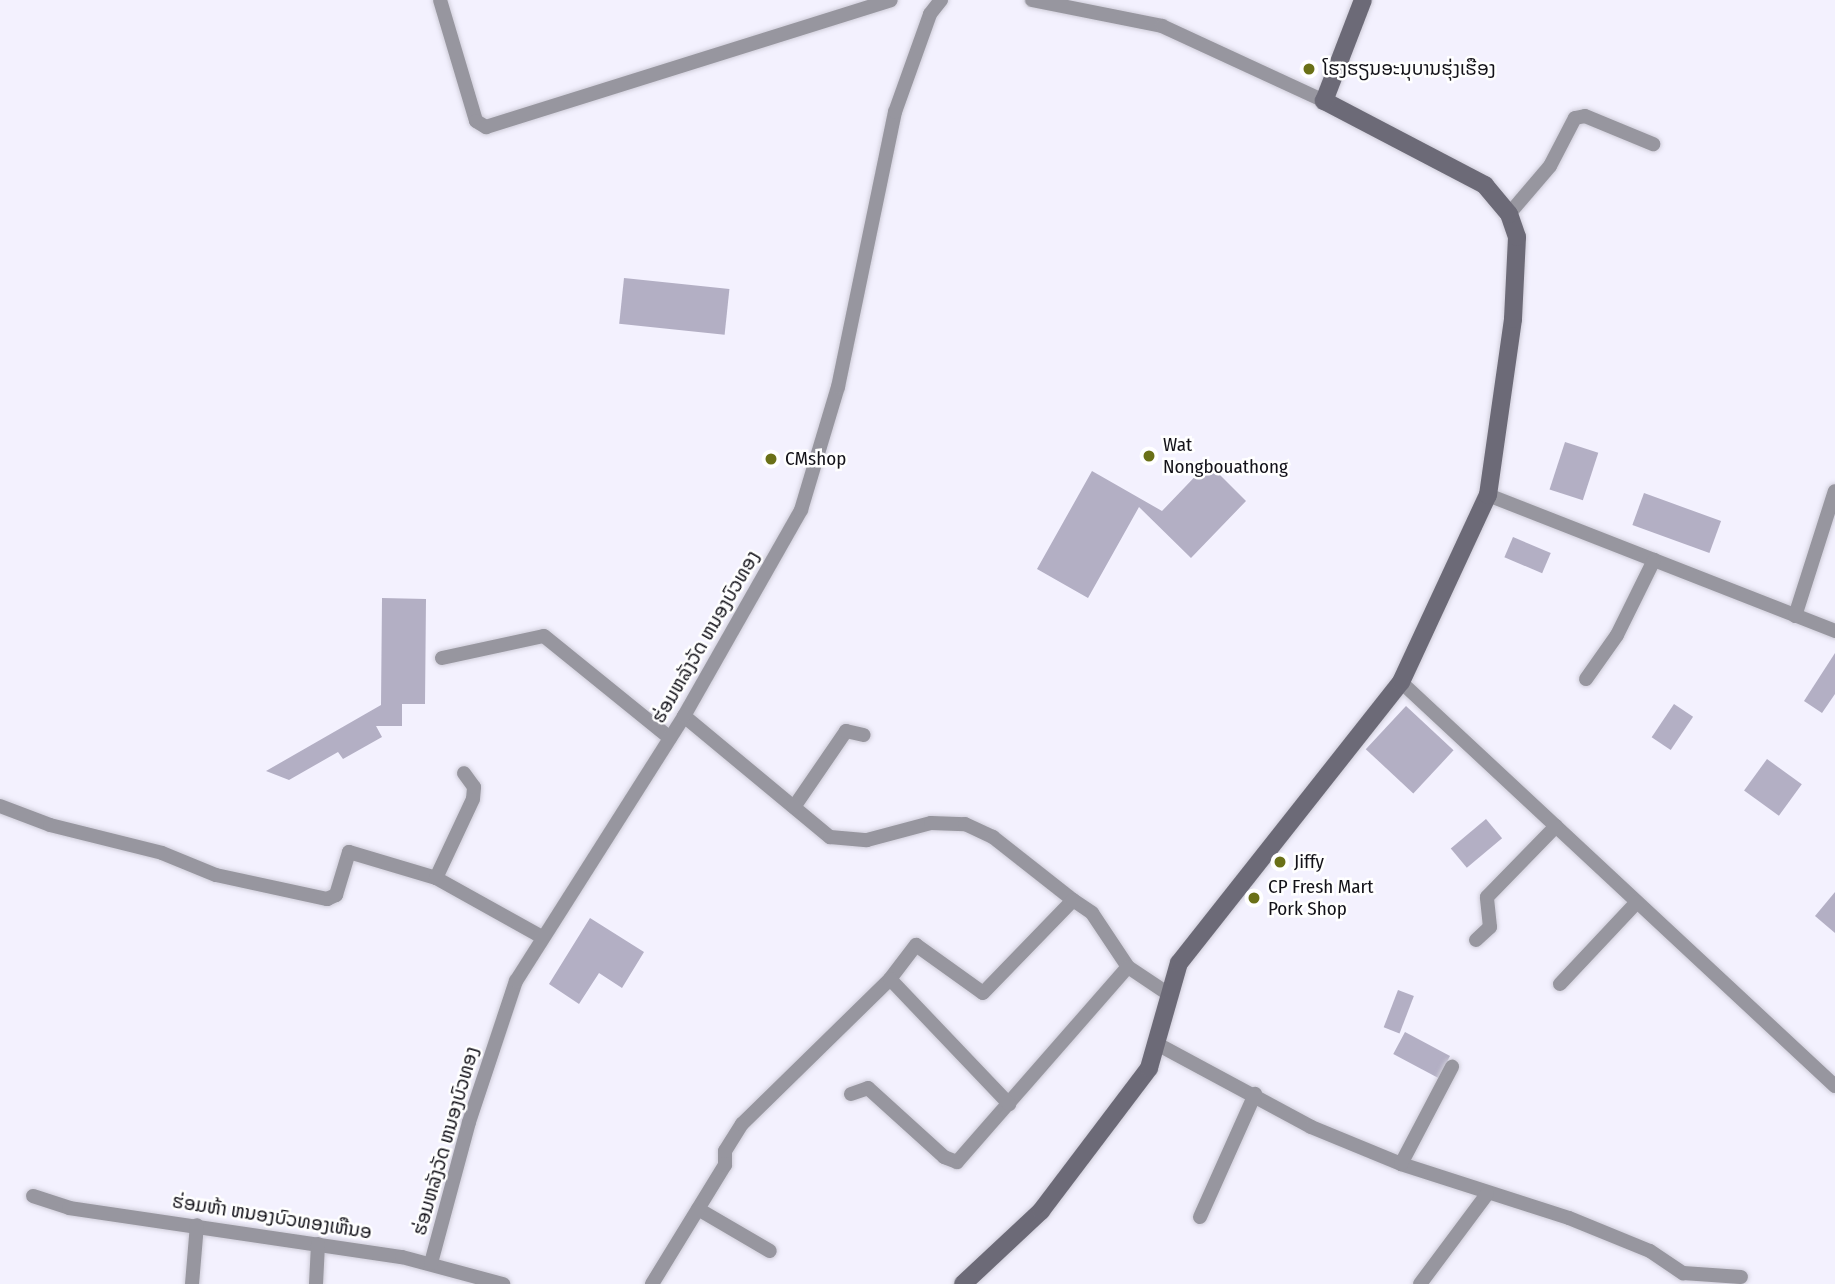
<!DOCTYPE html>
<meta charset="utf-8">
<style>
body{margin:0}
#map{position:relative;width:1835px;height:1284px;overflow:hidden;background:#f3f1fe;font-family:"Fira Sans Condensed","Noto Sans Lao",sans-serif}
div>[style]{position:absolute}
.building>*{inset:0;background:#b3afc4;transform-origin:0 0}
.roads{filter:drop-shadow(0 0 2px #cfcdd9) drop-shadow(0 0 2px #cfcdd9)}
.street>*{height:14px;margin:-7px;padding:0 7px;transform-origin:7px;border-radius:7px;background:#97969f}
.secondary>*{height:18px;margin:-9px;padding:0 9px;transform-origin:9px;border-radius:9px;background:#6c6a77}
.dots>*{width:19px;height:19px;translate:-50% -50%;box-sizing:border-box;border:4px solid #fff;border-radius:50%}
span{translate:-50% -50%;white-space:nowrap;text-align:center;line-height:1.15;-webkit-text-stroke:5px #fff;paint-order:stroke}
.poi-label{font-size:19px;color:#131219}
.left{translate:0 -50%;text-align:left}
.street-label{font-size:19px;color:#131219}
</style>
<div id="map">
<div class="building">
<i style="left:624px;top:278px;width:106px;height:46px;rotate:6deg"></i>
<i style="left:1565px;top:442px;width:35px;height:50px;rotate:18deg"></i>
<i style="clip-path:polygon(1208px 463px,1246px 501px,1191px 558px,1139px 507px,1088px 598px,1037px 569px,1092px 471px,1162px 511px)"></i>
<i style="left:1644px;top:493px;width:82px;height:34px;rotate:20deg"></i>
<i style="left:1513px;top:537px;width:41px;height:22px;rotate:23deg"></i>
<i style="clip-path:polygon(382px 598px,426px 599px,425px 704px,402px 704px,402px 726px,376px 726px,382px 737px,343px 759px,338px 752px,289px 780px,266px 771px,381px 705px)"></i>
<i style="clip-path:polygon(1835px 653px,1835px 694px,1822px 713px,1804px 701px)"></i>
<i style="left:1674px;top:704px;width:23px;height:40px;rotate:34deg"></i>
<i style="left:1406px;top:706px;width:65px;height:59px;rotate:43deg"></i>
<i style="left:1767px;top:759px;width:43px;height:39px;rotate:36deg"></i>
<i style="left:1486px;top:819px;width:25px;height:46px;rotate:50deg"></i>
<i style="clip-path:polygon(1835px 892px,1835px 933px,1815px 916px)"></i>
<i style="clip-path:polygon(590px 918px,644px 952px,622px 988px,599px 973px,579px 1004px,549px 984px)"></i>
<i style="left:1398px;top:990px;width:17px;height:40px;rotate:21deg"></i>
<i style="left:1405px;top:1032px;width:51px;height:25px;rotate:28deg"></i>
</div>
<div class="roads">
<div class="street">
<i style="left:440px;top:0;width:126px;rotate:73.4deg"></i>
<i style="left:476px;top:121px;width:12px;rotate:31deg"></i>
<i style="left:486px;top:127px;width:424px;rotate:-17.4deg"></i>
<i style="left:1032px;top:0;width:133px;rotate:11.3deg"></i>
<i style="left:1162px;top:26px;width:179px;rotate:24.8deg"></i>
<i style="left:1509px;top:214px;width:63px;rotate:-49.5deg"></i>
<i style="left:1550px;top:166px;width:54px;rotate:-62.5deg"></i>
<i style="left:1575px;top:118px;width:10px;rotate:-11deg"></i>
<i style="left:1585px;top:116px;width:74px;rotate:22.4deg"></i>
<i style="left:1488px;top:495px;width:373px;rotate:21.4deg"></i>
<i style="left:1795px;top:616px;width:131px;rotate:-72.3deg"></i>
<i style="left:442px;top:658px;width:104px;rotate:-12.2deg"></i>
<i style="left:544px;top:636px;width:162px;rotate:39deg"></i>
<i style="left:1586px;top:679px;width:54px;rotate:-54.8deg"></i>
<i style="left:1617px;top:635px;width:84px;rotate:-63.7deg"></i>
<i style="left:1401px;top:682px;width:593px;rotate:42.95deg"></i>
<i style="left:684px;top:716px;width:190px;rotate:39.7deg"></i>
<i style="left:830px;top:837px;width:37px;rotate:5deg"></i>
<i style="left:867px;top:840px;width:66px;rotate:-14.9deg"></i>
<i style="left:931px;top:823px;width:34px;rotate:2deg"></i>
<i style="left:965px;top:824px;width:31px;rotate:25deg"></i>
<i style="left:993px;top:837px;width:102px;rotate:38.2deg"></i>
<i style="left:0;top:806px;width:53px;rotate:20.8deg"></i>
<i style="left:50px;top:825px;width:115px;rotate:14deg"></i>
<i style="left:162px;top:853px;width:58px;rotate:22.2deg"></i>
<i style="left:216px;top:875px;width:114px;rotate:12.2deg"></i>
<i style="left:327px;top:899px;width:10px;rotate:-24deg"></i>
<i style="left:336px;top:895px;width:45px;rotate:-73.2deg"></i>
<i style="left:349px;top:852px;width:91px;rotate:16.6deg"></i>
<i style="left:436px;top:878px;width:121px;rotate:29.1deg"></i>
<i style="left:794px;top:807px;width:92px;rotate:-55.6deg"></i>
<i style="left:846px;top:731px;width:18px;rotate:13deg"></i>
<i style="left:436px;top:878px;width:87px;rotate:-64.9deg"></i>
<i style="left:473px;top:799px;width:12px;rotate:-85deg"></i>
<i style="left:474px;top:787px;width:17px;rotate:-126deg"></i>
<i style="left:1476px;top:940px;width:19px;rotate:-43deg"></i>
<i style="left:1490px;top:927px;width:30px;rotate:-96deg"></i>
<i style="left:1487px;top:897px;width:99px;rotate:-45.8deg"></i>
<i style="left:890px;top:979px;width:43px;rotate:-52.6deg"></i>
<i style="left:916px;top:945px;width:82px;rotate:35.6deg"></i>
<i style="left:983px;top:993px;width:129px;rotate:-45.9deg"></i>
<i style="left:1073px;top:900px;width:23px;rotate:34deg"></i>
<i style="left:1092px;top:913px;width:65px;rotate:56.3deg"></i>
<i style="left:1128px;top:967px;width:47px;rotate:33.7deg"></i>
<i style="left:1560px;top:984px;width:112px;rotate:-46.8deg"></i>
<i style="left:1159px;top:1045px;width:173px;rotate:28.3deg"></i>
<i style="left:1311px;top:1127px;width:97px;rotate:22.3deg"></i>
<i style="left:1401px;top:1164px;width:176px;rotate:17.8deg"></i>
<i style="left:1569px;top:1218px;width:87px;rotate:22.2deg"></i>
<i style="left:1650px;top:1251px;width:40px;rotate:34deg"></i>
<i style="left:1683px;top:1273px;width:58px;rotate:3.9deg"></i>
<i style="left:851px;top:1094px;width:18px;rotate:-19deg"></i>
<i style="left:868px;top:1088px;width:103px;rotate:42.2deg"></i>
<i style="left:944px;top:1157px;width:14px;rotate:21deg"></i>
<i style="left:957px;top:1162px;width:259px;rotate:-48.8deg"></i>
<i style="left:1401px;top:1164px;width:110px;rotate:-62.3deg"></i>
<i style="left:33px;top:1196px;width:38px;rotate:18deg"></i>
<i style="left:69px;top:1208px;width:337px;rotate:8.4deg"></i>
<i style="left:402px;top:1257px;width:105px;rotate:15deg"></i>
<i style="left:698px;top:1209px;width:83px;rotate:30.3deg"></i>
<i style="left:1200px;top:1217px;width:135px;rotate:-65.9deg"></i>
<i style="left:431px;top:1263px;width:146px;rotate:-74.9deg"></i>
<i style="left:469px;top:1122px;width:149px;rotate:-71.6deg"></i>
<i style="left:516px;top:981px;width:314px;rotate:-57.6deg"></i>
<i style="left:684px;top:716px;width:237px;rotate:-60.4deg"></i>
<i style="left:801px;top:510px;width:128px;rotate:-73.3deg"></i>
<i style="left:838px;top:387px;width:281px;rotate:-78.3deg"></i>
<i style="left:895px;top:112px;width:104px;rotate:-70.3deg"></i>
<i style="left:930px;top:14px;width:18px;rotate:-52deg"></i>
<i style="left:192px;top:1284px;width:59px;rotate:-85.2deg"></i>
<i style="left:316px;top:1284px;width:40px;rotate:-87.1deg"></i>
<i style="left:652px;top:1284px;width:140px;rotate:-58.5deg"></i>
<i style="left:725px;top:1165px;width:14px;rotate:-90deg"></i>
<i style="left:725px;top:1151px;width:32px;rotate:-58deg"></i>
<i style="left:742px;top:1124px;width:207px;rotate:-44.4deg"></i>
<i style="left:890px;top:979px;width:173px;rotate:46.4deg"></i>
<i style="left:1420px;top:1284px;width:112px;rotate:-53.3deg"></i>
</div>
<div class="secondary">
<i style="left:963px;top:1284px;width:107px;rotate:-43.1deg"></i>
<i style="left:1041px;top:1211px;width:179px;rotate:-52.9deg"></i>
<i style="left:1149px;top:1068px;width:109px;rotate:-74.1deg"></i>
<i style="left:1179px;top:963px;width:358px;rotate:-51.7deg"></i>
<i style="left:1401px;top:682px;width:206px;rotate:-65.1deg"></i>
<i style="left:1488px;top:495px;width:178px;rotate:-81.9deg"></i>
<i style="left:1513px;top:319px;width:82px;rotate:-87.2deg"></i>
<i style="left:1517px;top:237px;width:24px;rotate:-109deg"></i>
<i style="left:1509px;top:214px;width:38px;rotate:-130deg"></i>
<i style="left:1485px;top:185px;width:182px;rotate:-152.4deg"></i>
<i style="left:1324px;top:101px;width:108px;rotate:-68.9deg"></i>
</div>
</div>
<div class="dots">
<i style="left:1309px;top:69px;background:#6a7017"></i>
<i style="left:1149px;top:456px;background:#6a7017"></i>
<i style="left:771px;top:459px;background:#6a7017"></i>
<i style="left:1280px;top:862px;background:#6a7017"></i>
<i style="left:1254px;top:898px;background:#6a7017"></i>
</div>
<div class="poi-label">
<span class="left" style="left:1323px;top:69px">ໂຮງຮຽນອະນຸບານຮຸ່ງເຮືອງ</span>
<span class="left" style="left:1163px;top:456px">Wat<br>Nongbouathong</span>
<span class="left" style="left:785px;top:459px">CMshop</span>
<span class="left" style="left:1294px;top:862px">Jiffy</span>
<span class="left" style="left:1268px;top:898px">CP Fresh Mart<br>Pork Shop</span>
</div>
<div class="street-label">
<span style="left:706px;top:637px;rotate:-60deg">ຮ່ອມຫລັງວັດ ຫນອງບົວທອງ</span>
<span style="left:446px;top:1141px;rotate:-74deg">ຮ່ອມຫລັງວັດ ຫນອງບົວທອງ</span>
<span style="left:272px;top:1217px;rotate:9deg">ຮ່ອມຫ້າ ຫນອງບົວທອງເຫືນອ</span>
</div>
</div>
